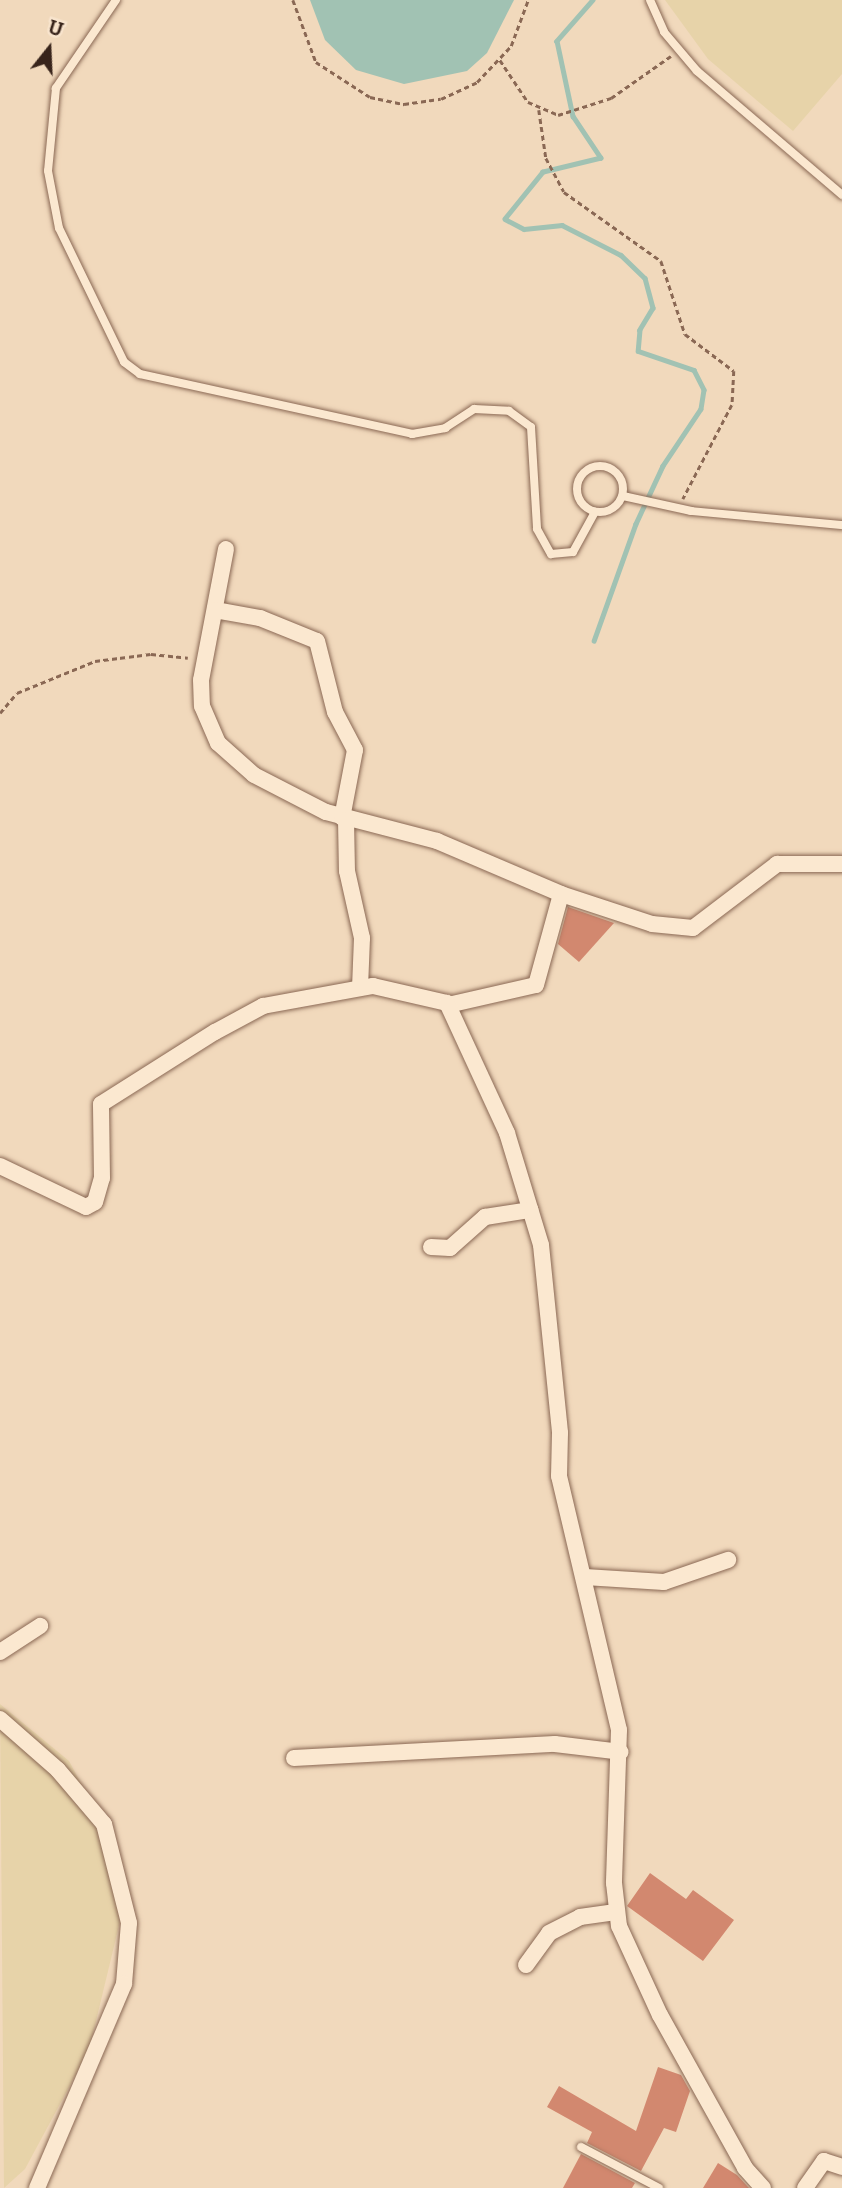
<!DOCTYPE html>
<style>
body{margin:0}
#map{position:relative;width:842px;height:2188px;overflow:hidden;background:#f1d9bc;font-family:Bitter,serif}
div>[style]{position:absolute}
.farmland>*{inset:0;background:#e7d3a9}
.water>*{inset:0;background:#a1c2b3}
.stream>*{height:4.5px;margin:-2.25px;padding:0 2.25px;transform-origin:2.25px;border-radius:2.25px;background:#a1c2b3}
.building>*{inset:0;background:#d2886f}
.path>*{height:2.5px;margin-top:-1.25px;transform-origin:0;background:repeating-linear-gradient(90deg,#8a6854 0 5px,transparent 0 8.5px)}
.roads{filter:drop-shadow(0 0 2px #8a6854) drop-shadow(0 0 2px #8a6854)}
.lane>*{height:8px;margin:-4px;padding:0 4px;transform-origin:4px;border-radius:4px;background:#fbe8d0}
.lane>.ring{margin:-4px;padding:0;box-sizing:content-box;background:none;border:8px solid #fbe8d0;border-radius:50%}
.street>*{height:16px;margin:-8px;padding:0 8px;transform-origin:8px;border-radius:8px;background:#fbe8d0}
span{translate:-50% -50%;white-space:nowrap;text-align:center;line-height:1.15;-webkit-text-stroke:5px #f8e4cd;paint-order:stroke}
.north{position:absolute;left:14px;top:14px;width:70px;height:70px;-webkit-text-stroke:5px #f8e4cd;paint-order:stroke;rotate:18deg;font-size:19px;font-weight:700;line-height:28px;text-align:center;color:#38241b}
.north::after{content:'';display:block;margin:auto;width:24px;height:32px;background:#38241b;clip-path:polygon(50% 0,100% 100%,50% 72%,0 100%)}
</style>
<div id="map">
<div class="farmland">
<i style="clip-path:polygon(665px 0,842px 0,842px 74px,793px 131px,708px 59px)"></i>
<i style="clip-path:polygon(0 1704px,69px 1761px,111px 1839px,122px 1913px,89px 2050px,25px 2169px,4px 2188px)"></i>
</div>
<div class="water">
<i style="clip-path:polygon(310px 0,514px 0,487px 53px,467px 71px,404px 84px,356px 70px,325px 40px)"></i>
</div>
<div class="stream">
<i style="left:593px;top:0;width:55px;rotate:131.3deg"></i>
<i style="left:557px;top:41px;width:77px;rotate:78deg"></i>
<i style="left:573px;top:116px;width:50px;rotate:56.3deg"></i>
<i style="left:601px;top:158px;width:60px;rotate:166.4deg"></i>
<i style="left:543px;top:172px;width:60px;rotate:129deg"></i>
<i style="left:505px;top:219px;width:21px;rotate:28deg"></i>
<i style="left:524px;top:229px;width:38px;rotate:-6deg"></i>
<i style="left:562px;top:225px;width:66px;rotate:27deg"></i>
<i style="left:621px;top:255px;width:33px;rotate:44deg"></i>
<i style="left:645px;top:278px;width:31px;rotate:75deg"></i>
<i style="left:653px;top:308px;width:26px;rotate:121deg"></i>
<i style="left:640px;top:330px;width:21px;rotate:95deg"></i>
<i style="left:638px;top:351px;width:59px;rotate:18.7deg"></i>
<i style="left:694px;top:370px;width:22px;rotate:63deg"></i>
<i style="left:704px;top:390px;width:19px;rotate:99deg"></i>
<i style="left:701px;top:409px;width:69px;rotate:123.7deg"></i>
<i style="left:663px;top:466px;width:64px;rotate:115deg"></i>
<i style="left:636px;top:524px;width:124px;rotate:109.7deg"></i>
</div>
<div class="building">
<i style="clip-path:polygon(568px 907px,614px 923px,579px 962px,558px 944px)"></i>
<i style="clip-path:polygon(650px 1873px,686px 1899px,693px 1890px,734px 1920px,703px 1961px,627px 1906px)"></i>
<i style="clip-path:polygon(658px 2067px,681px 2075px,690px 2091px,676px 2132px,664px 2128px,641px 2171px,587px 2143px,592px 2132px,547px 2107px,559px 2086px,636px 2131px)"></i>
<i style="clip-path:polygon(581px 2154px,635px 2183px,632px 2188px,563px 2188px)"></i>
<i style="clip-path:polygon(718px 2163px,737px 2175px,749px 2188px,703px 2188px)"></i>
</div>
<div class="path">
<i style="left:293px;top:0;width:66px;rotate:69.6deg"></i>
<i style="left:316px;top:62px;width:64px;rotate:32.9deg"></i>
<i style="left:370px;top:97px;width:35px;rotate:12deg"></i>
<i style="left:404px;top:104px;width:37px;rotate:-8deg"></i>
<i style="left:441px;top:99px;width:40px;rotate:-25deg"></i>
<i style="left:477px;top:82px;width:50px;rotate:-46.6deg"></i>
<i style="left:511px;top:46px;width:49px;rotate:-69.7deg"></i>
<i style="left:500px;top:60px;width:50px;rotate:56.3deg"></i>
<i style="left:528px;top:102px;width:33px;rotate:23deg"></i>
<i style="left:558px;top:115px;width:56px;rotate:-17.8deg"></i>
<i style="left:611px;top:98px;width:73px;rotate:-35deg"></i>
<i style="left:539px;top:110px;width:49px;rotate:81.7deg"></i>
<i style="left:546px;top:158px;width:38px;rotate:62deg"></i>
<i style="left:564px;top:192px;width:119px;rotate:35.4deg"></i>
<i style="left:661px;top:261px;width:77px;rotate:71.8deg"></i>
<i style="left:685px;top:334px;width:61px;rotate:37.1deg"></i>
<i style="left:734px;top:371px;width:34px;rotate:93deg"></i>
<i style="left:732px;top:405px;width:106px;rotate:117.5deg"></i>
<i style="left:0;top:713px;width:26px;rotate:-50deg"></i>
<i style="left:17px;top:693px;width:84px;rotate:-22.3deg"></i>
<i style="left:95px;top:661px;width:56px;rotate:-7.1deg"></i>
<i style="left:151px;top:654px;width:37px;rotate:6deg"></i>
</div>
<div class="roads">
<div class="lane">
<i style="left:116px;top:0;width:107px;rotate:124.3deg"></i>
<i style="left:56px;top:88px;width:83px;rotate:95.5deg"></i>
<i style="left:48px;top:171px;width:58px;rotate:79.1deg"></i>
<i style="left:59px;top:228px;width:149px;rotate:64.1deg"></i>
<i style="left:124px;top:362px;width:20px;rotate:37deg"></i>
<i style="left:140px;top:374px;width:279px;rotate:12.4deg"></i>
<i style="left:412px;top:434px;width:34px;rotate:-10deg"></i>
<i style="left:445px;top:428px;width:35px;rotate:-33deg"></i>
<i style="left:474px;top:409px;width:35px;rotate:3deg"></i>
<i style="left:509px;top:411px;width:27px;rotate:36deg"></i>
<i style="left:531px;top:427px;width:102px;rotate:86.6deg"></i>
<i style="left:537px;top:529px;width:29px;rotate:61deg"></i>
<i style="left:551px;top:554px;width:22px;rotate:-5deg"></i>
<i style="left:573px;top:552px;width:46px;rotate:-61.2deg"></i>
<i style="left:650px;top:0;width:35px;rotate:66deg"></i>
<i style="left:664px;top:32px;width:51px;rotate:49.8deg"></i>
<i style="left:697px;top:71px;width:191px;rotate:40.5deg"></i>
<i class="ring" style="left:577px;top:466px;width:38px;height:38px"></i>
<i style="left:623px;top:496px;width:70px;rotate:12.4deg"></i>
<i style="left:691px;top:511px;width:152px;rotate:5.3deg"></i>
<i style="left:581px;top:2147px;width:88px;rotate:27.7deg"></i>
</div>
<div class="street">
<i style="left:226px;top:549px;width:133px;rotate:100.8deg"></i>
<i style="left:201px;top:680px;width:26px;rotate:88deg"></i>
<i style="left:202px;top:706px;width:40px;rotate:66.6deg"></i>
<i style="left:218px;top:743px;width:48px;rotate:41.6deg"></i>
<i style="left:254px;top:775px;width:81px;rotate:27.2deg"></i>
<i style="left:326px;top:812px;width:115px;rotate:14.6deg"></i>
<i style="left:437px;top:841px;width:135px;rotate:23.1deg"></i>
<i style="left:215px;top:610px;width:46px;rotate:10.1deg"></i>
<i style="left:260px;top:618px;width:61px;rotate:22deg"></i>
<i style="left:317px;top:641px;width:73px;rotate:75.8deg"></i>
<i style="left:335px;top:712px;width:43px;rotate:62.2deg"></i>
<i style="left:355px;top:750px;width:69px;rotate:100.8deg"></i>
<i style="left:346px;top:820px;width:51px;rotate:88.9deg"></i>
<i style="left:347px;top:871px;width:69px;rotate:77.4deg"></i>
<i style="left:362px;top:938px;width:49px;rotate:92.3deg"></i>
<i style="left:448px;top:1005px;width:90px;rotate:-12.8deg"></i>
<i style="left:536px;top:985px;width:94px;rotate:-74.6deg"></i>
<i style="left:561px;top:894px;width:96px;rotate:18.2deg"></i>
<i style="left:652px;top:924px;width:41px;rotate:5.6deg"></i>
<i style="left:693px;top:928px;width:106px;rotate:-37.3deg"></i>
<i style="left:777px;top:864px;width:65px"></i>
<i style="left:0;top:1166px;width:95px;rotate:25.5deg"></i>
<i style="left:86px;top:1207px;width:10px;rotate:-29deg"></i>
<i style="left:95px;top:1202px;width:25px;rotate:-74deg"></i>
<i style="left:102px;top:1178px;width:74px;rotate:-90.8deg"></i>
<i style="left:101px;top:1104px;width:135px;rotate:-32.3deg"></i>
<i style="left:215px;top:1032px;width:55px;rotate:-28.4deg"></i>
<i style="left:263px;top:1006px;width:112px;rotate:-10.3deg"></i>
<i style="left:373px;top:986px;width:76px;rotate:12.9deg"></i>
<i style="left:447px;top:1003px;width:143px;rotate:65.2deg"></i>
<i style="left:507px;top:1133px;width:117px;rotate:73.1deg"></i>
<i style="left:541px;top:1245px;width:189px;rotate:84.2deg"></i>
<i style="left:560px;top:1433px;width:43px;rotate:91.3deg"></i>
<i style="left:559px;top:1476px;width:261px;rotate:76.7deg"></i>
<i style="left:619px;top:1730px;width:153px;rotate:91.9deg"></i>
<i style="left:614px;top:1883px;width:43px;rotate:83.4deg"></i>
<i style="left:619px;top:1926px;width:98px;rotate:65.3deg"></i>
<i style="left:660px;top:2015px;width:175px;rotate:60.9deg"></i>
<i style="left:745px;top:2168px;width:27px;rotate:48deg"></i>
<i style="left:431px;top:1247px;width:19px;rotate:3deg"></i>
<i style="left:450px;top:1248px;width:47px;rotate:-41.5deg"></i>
<i style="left:485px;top:1217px;width:46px;rotate:-8.8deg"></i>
<i style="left:585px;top:1577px;width:79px;rotate:3.6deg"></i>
<i style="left:664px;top:1582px;width:68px;rotate:-19deg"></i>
<i style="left:0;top:1652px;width:48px;rotate:-33deg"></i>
<i style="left:0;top:1719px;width:77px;rotate:41.3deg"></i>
<i style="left:58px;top:1770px;width:71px;rotate:49.6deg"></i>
<i style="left:104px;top:1824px;width:102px;rotate:75.8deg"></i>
<i style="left:129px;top:1923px;width:61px;rotate:94.7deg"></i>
<i style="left:124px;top:1984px;width:222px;rotate:113.1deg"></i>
<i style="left:294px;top:1758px;width:261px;rotate:-3.1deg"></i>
<i style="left:555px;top:1744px;width:66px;rotate:6.9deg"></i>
<i style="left:526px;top:1965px;width:39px;rotate:-54deg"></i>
<i style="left:549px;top:1933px;width:35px;rotate:-27deg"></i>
<i style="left:580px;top:1917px;width:36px;rotate:-8deg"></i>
<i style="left:805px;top:2188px;width:33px;rotate:-55deg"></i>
<i style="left:824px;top:2161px;width:19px;rotate:18deg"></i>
</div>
</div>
<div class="north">U</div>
</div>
